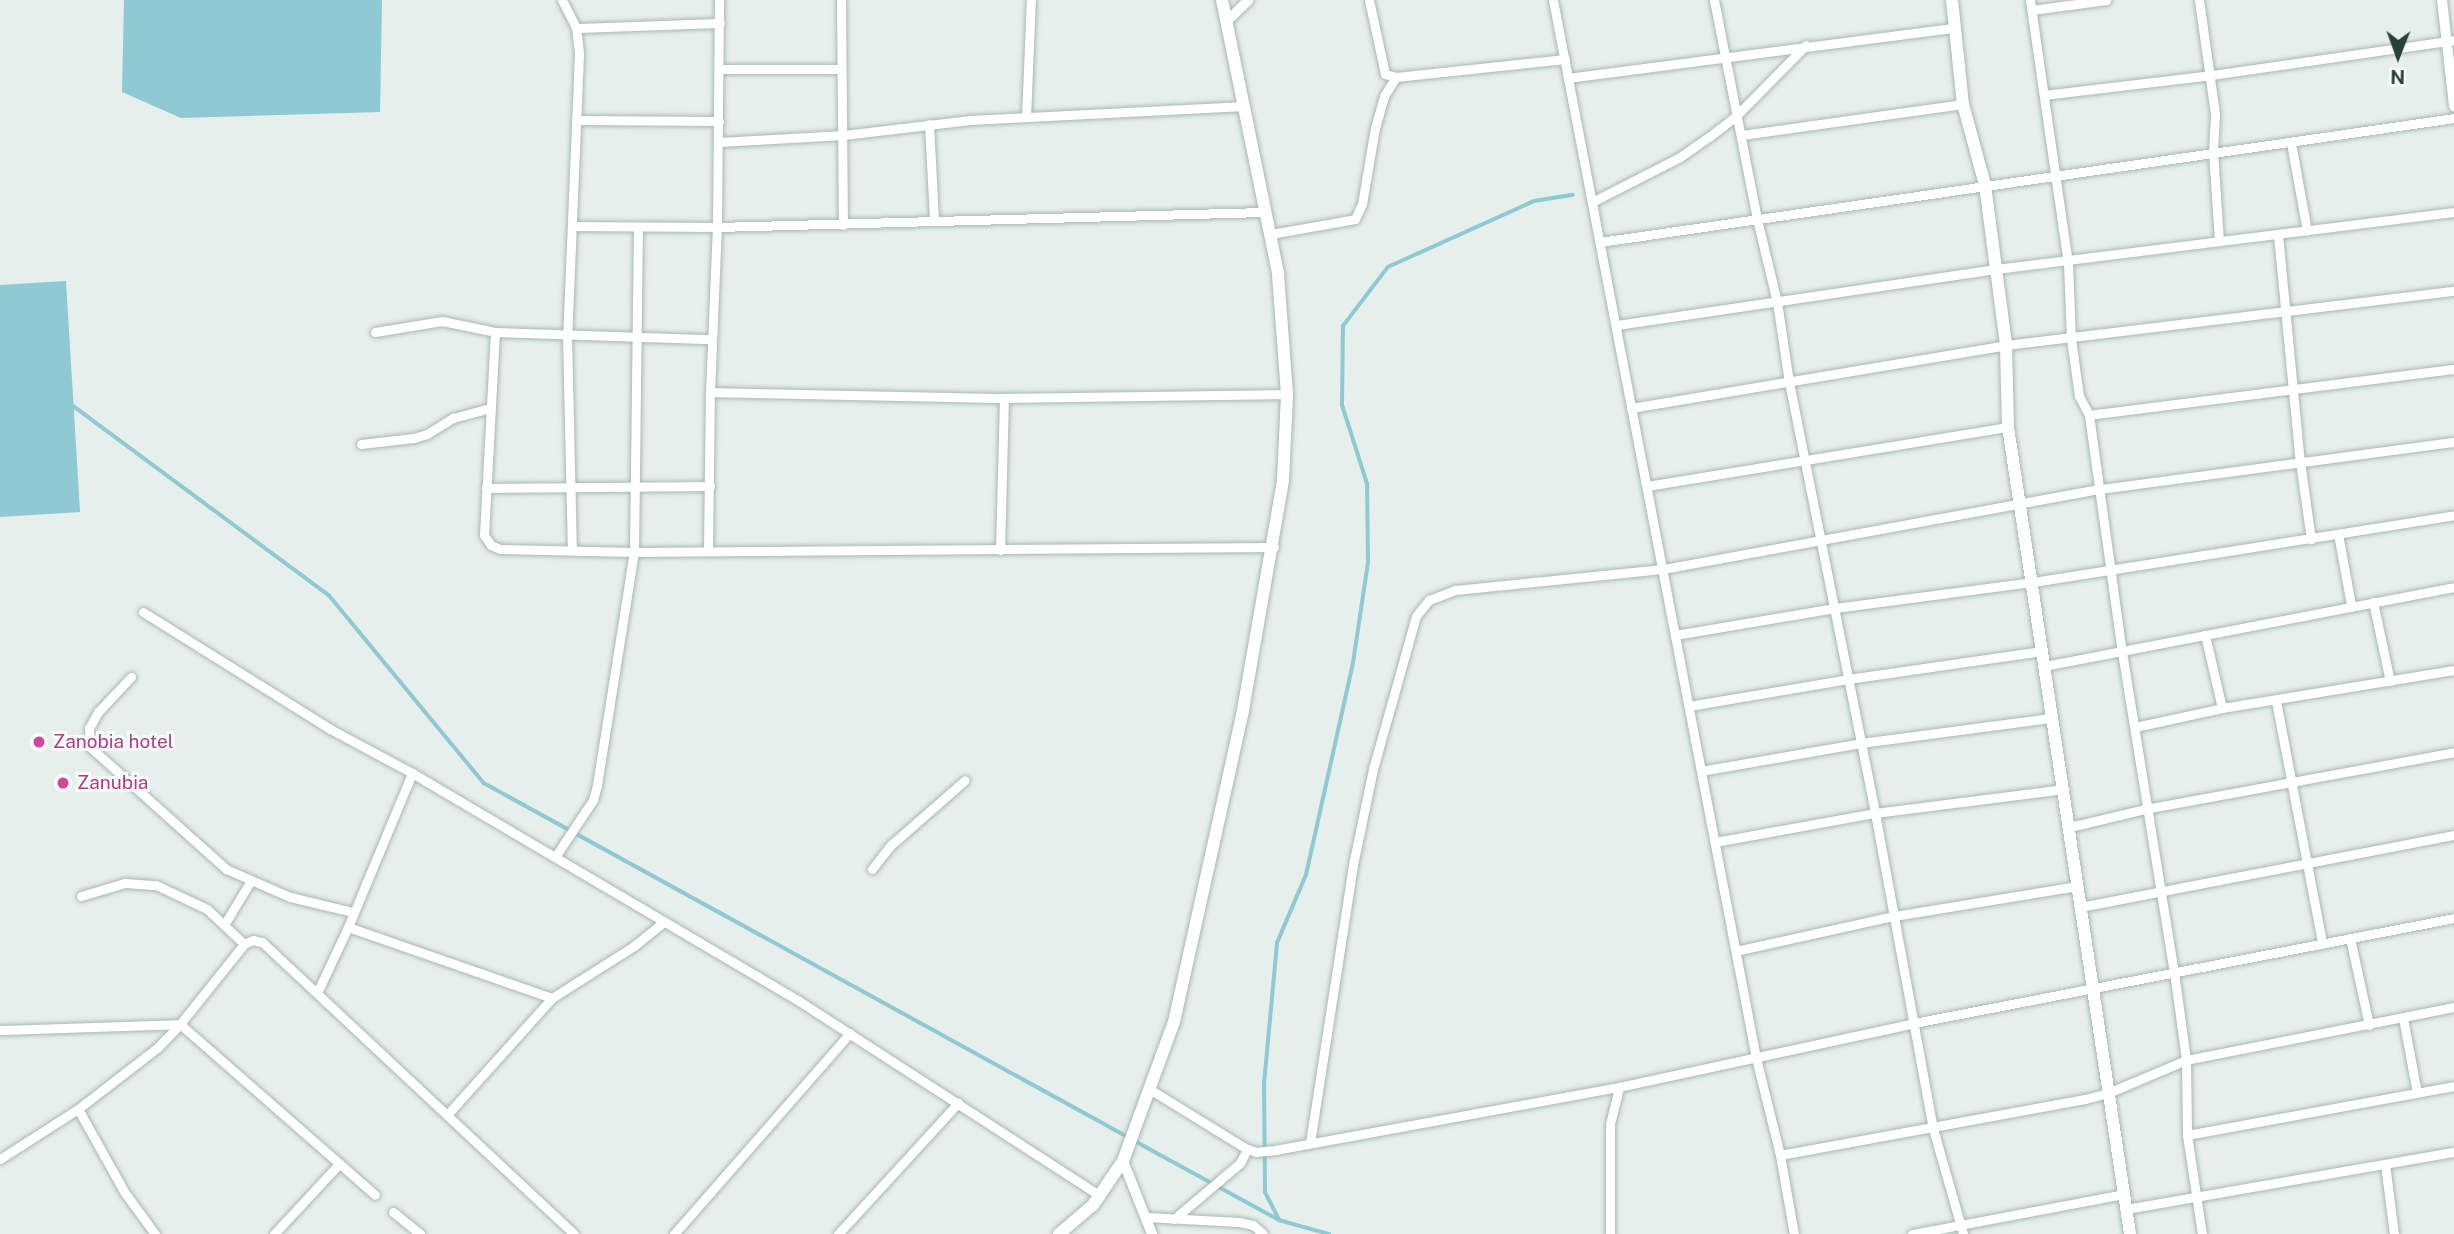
<!DOCTYPE html>
<style>
body{margin:0}
#map{position:relative;width:2454px;height:1234px;overflow:hidden;background:#e6efeb;font-family:"Public Sans",sans-serif}
div>[style]{position:absolute}
.water>*{inset:0;background:#8ec9d4}
.stream>*{height:3.5px;margin:-1.75px;padding:0 1.75px;transform-origin:1.75px;border-radius:1.75px;background:#8ec9d4}
.roads{filter:drop-shadow(0 0 2px #a8b8b2) drop-shadow(0 0 2px #a8b8b2)}
.minor>*{height:9px;margin:-4.5px;padding:0 4.5px;transform-origin:4.5px;border-radius:4.5px;background:#fff}
.tertiary>*{height:10px;margin:-5px;padding:0 5px;transform-origin:5px;border-radius:5px;background:#fff}
.secondary>*{height:12px;margin:-6px;padding:0 6px;transform-origin:6px;border-radius:6px;background:#fff}
.dots>*{width:19px;height:19px;translate:-50% -50%;box-sizing:border-box;border:4px solid #f7fbf9;border-radius:50%}
span{translate:-50% -50%;white-space:nowrap;text-align:center;line-height:1.15;-webkit-text-stroke:6px #f7fbf9;paint-order:stroke}
.hotel-label{font-size:19px;color:#b23c85}
.left{translate:0 -50%;text-align:left}
.north{position:absolute;left:2363px;top:21px;width:70px;height:70px;-webkit-text-stroke:5px #f7fbf9;paint-order:stroke;rotate:181deg;font-size:19px;font-weight:700;line-height:28px;text-align:center;color:#24423a}
.north::after{content:'';display:block;margin:auto;width:24px;height:32px;background:#24423a;clip-path:polygon(50% 0,100% 100%,50% 72%,0 100%)}
</style>
<div id="map">
<div class="water">
<i style="clip-path:polygon(124px 0,382px 0,380px 112px,181px 118px,122px 92px)"></i>
<i style="clip-path:polygon(66px 281px,80px 512px,0 517px,0 285px)"></i>
</div>
<div class="stream">
<i style="left:72px;top:405px;width:320px;rotate:36.5deg"></i>
<i style="left:329px;top:595px;width:244px;rotate:50.5deg"></i>
<i style="left:484px;top:783px;width:735px;rotate:28.8deg"></i>
<i style="left:1135px;top:1141px;width:164px;rotate:28.7deg"></i>
<i style="left:1279px;top:1220px;width:52px;rotate:15.6deg"></i>
<i style="left:1279px;top:1220px;width:30px;rotate:-117deg"></i>
<i style="left:1265px;top:1193px;width:109px;rotate:-90.5deg"></i>
<i style="left:1264px;top:1084px;width:142px;rotate:-84.7deg"></i>
<i style="left:1277px;top:943px;width:74px;rotate:-66.9deg"></i>
<i style="left:1306px;top:875px;width:217px;rotate:-77.5deg"></i>
<i style="left:1353px;top:663px;width:101px;rotate:-81.5deg"></i>
<i style="left:1368px;top:563px;width:79px;rotate:-90.7deg"></i>
<i style="left:1367px;top:484px;width:83px;rotate:-107.6deg"></i>
<i style="left:1342px;top:405px;width:79px;rotate:-89.3deg"></i>
<i style="left:1343px;top:326px;width:74px;rotate:-52.7deg"></i>
<i style="left:1388px;top:267px;width:160px;rotate:-24.3deg"></i>
<i style="left:1534px;top:201px;width:39px;rotate:-9deg"></i>
</div>
<div class="roads">
<div class="minor">
<i style="left:562px;top:0;width:31px;rotate:63deg"></i>
<i style="left:576px;top:28px;width:26px;rotate:83deg"></i>
<i style="left:579px;top:54px;width:281px;rotate:92.4deg"></i>
<i style="left:567px;top:335px;width:214px;rotate:88.7deg"></i>
<i style="left:841px;top:0;width:225px;rotate:89.5deg"></i>
<i style="left:1369px;top:0;width:76px;rotate:77.8deg"></i>
<i style="left:1385px;top:74px;width:11px;rotate:15deg"></i>
<i style="left:1396px;top:77px;width:170px;rotate:-6.1deg"></i>
<i style="left:1553px;top:0;width:1077px;rotate:79.14deg"></i>
<i style="left:1756px;top:1058px;width:100px;rotate:76.1deg"></i>
<i style="left:1780px;top:1155px;width:80px;rotate:80deg"></i>
<i style="left:1714px;top:0;width:223px;rotate:78.9deg"></i>
<i style="left:1757px;top:219px;width:85px;rotate:76.5deg"></i>
<i style="left:1777px;top:302px;width:81px;rotate:81.5deg"></i>
<i style="left:1789px;top:382px;width:439px;rotate:78.7deg"></i>
<i style="left:1875px;top:813px;width:317px;rotate:79.6deg"></i>
<i style="left:1932px;top:1125px;width:113px;rotate:74.1deg"></i>
<i style="left:2030px;top:0;width:266px;rotate:81.8deg"></i>
<i style="left:2068px;top:263px;width:76px;rotate:87.7deg"></i>
<i style="left:2071px;top:339px;width:58px;rotate:82deg"></i>
<i style="left:2079px;top:396px;width:21px;rotate:62deg"></i>
<i style="left:2089px;top:415px;width:239px;rotate:82.1deg"></i>
<i style="left:2122px;top:652px;width:324px;rotate:80.8deg"></i>
<i style="left:2174px;top:972px;width:89px;rotate:82.2deg"></i>
<i style="left:2186px;top:1060px;width:75px;rotate:89.2deg"></i>
<i style="left:2187px;top:1135px;width:100px;rotate:81.4deg"></i>
<i style="left:2199px;top:0;width:115px;rotate:82deg"></i>
<i style="left:2215px;top:114px;width:37px;rotate:93deg"></i>
<i style="left:2213px;top:151px;width:90px;rotate:86.2deg"></i>
<i style="left:2032px;top:10px;width:75px;rotate:-7.7deg"></i>
<i style="left:576px;top:28px;width:144px;rotate:-2deg"></i>
<i style="left:720px;top:69px;width:121px"></i>
<i style="left:1568px;top:78px;width:389px;rotate:-7.4deg"></i>
<i style="left:2044px;top:95px;width:169px;rotate:-6.8deg"></i>
<i style="left:2212px;top:75px;width:245px;rotate:-8.2deg"></i>
<i style="left:1026px;top:117px;width:117px;rotate:-87.6deg"></i>
<i style="left:576px;top:120px;width:143px;rotate:0.4deg"></i>
<i style="left:929px;top:124px;width:97px;rotate:87deg"></i>
<i style="left:1742px;top:135px;width:223px;rotate:-8deg"></i>
<i style="left:719px;top:142px;width:125px;rotate:-3.2deg"></i>
<i style="left:844px;top:135px;width:127px;rotate:-6.8deg"></i>
<i style="left:970px;top:120px;width:275px;rotate:-2.9deg"></i>
<i style="left:2291px;top:143px;width:89px;rotate:79.7deg"></i>
<i style="left:1592px;top:202px;width:99px;rotate:-27.1deg"></i>
<i style="left:1680px;top:157px;width:35px;rotate:-35deg"></i>
<i style="left:1709px;top:137px;width:36px;rotate:-38deg"></i>
<i style="left:1737px;top:115px;width:98px;rotate:-45.4deg"></i>
<i style="left:572px;top:226px;width:145px;rotate:0.4deg"></i>
<i style="left:717px;top:227px;width:227px;rotate:-89.5deg"></i>
<i style="left:1271px;top:234px;width:85px;rotate:-10.1deg"></i>
<i style="left:1355px;top:219px;width:17px;rotate:-65deg"></i>
<i style="left:1362px;top:204px;width:77px;rotate:-80.3deg"></i>
<i style="left:1375px;top:128px;width:33px;rotate:-74deg"></i>
<i style="left:1384px;top:96px;width:22px;rotate:-58deg"></i>
<i style="left:2278px;top:235px;width:228px;rotate:84.5deg"></i>
<i style="left:2300px;top:462px;width:78px;rotate:81.9deg"></i>
<i style="left:1600px;top:242px;width:863px;rotate:-8.26deg"></i>
<i style="left:1617px;top:325px;width:383px;rotate:-8.4deg"></i>
<i style="left:1996px;top:269px;width:462px;rotate:-7.1deg"></i>
<i style="left:375px;top:332px;width:68px;rotate:-9.3deg"></i>
<i style="left:442px;top:321px;width:54px;rotate:11.7deg"></i>
<i style="left:495px;top:332px;width:216px;rotate:1.9deg"></i>
<i style="left:495px;top:332px;width:203px;rotate:93.1deg"></i>
<i style="left:484px;top:535px;width:12px;rotate:55deg"></i>
<i style="left:491px;top:545px;width:10px;rotate:24deg"></i>
<i style="left:500px;top:549px;width:134px;rotate:1.3deg"></i>
<i style="left:634px;top:552px;width:640px;rotate:-0.45deg"></i>
<i style="left:710px;top:392px;width:294px;rotate:1.2deg"></i>
<i style="left:1631px;top:408px;width:380px;rotate:-9.5deg"></i>
<i style="left:2006px;top:345px;width:451px;rotate:-6.9deg"></i>
<i style="left:2089px;top:415px;width:368px;rotate:-7.2deg"></i>
<i style="left:361px;top:444px;width:53px;rotate:-6.5deg"></i>
<i style="left:414px;top:438px;width:14px;rotate:-17deg"></i>
<i style="left:427px;top:434px;width:31px;rotate:-32deg"></i>
<i style="left:453px;top:418px;width:39px;rotate:-15deg"></i>
<i style="left:1647px;top:486px;width:366px;rotate:-9.3deg"></i>
<i style="left:486px;top:488px;width:224px;rotate:-0.5deg"></i>
<i style="left:2338px;top:534px;width:72px;rotate:79.6deg"></i>
<i style="left:1000px;top:550px;width:152px;rotate:-88.5deg"></i>
<i style="left:1004px;top:398px;width:283px;rotate:-0.8deg"></i>
<i style="left:708px;top:551px;width:159px;rotate:-89.3deg"></i>
<i style="left:710px;top:392px;width:165px;rotate:-87.6deg"></i>
<i style="left:717px;top:227px;width:549px;rotate:-1.57deg"></i>
<i style="left:2373px;top:602px;width:81px;rotate:77.9deg"></i>
<i style="left:143px;top:612px;width:221px;rotate:32deg"></i>
<i style="left:330px;top:729px;width:93px;rotate:28.2deg"></i>
<i style="left:412px;top:773px;width:449px;rotate:30.5deg"></i>
<i style="left:799px;top:1001px;width:359px;rotate:32.9deg"></i>
<i style="left:1675px;top:635px;width:162px;rotate:-9.6deg"></i>
<i style="left:1835px;top:608px;width:200px;rotate:-7.5deg"></i>
<i style="left:2033px;top:582px;width:426px;rotate:-9deg"></i>
<i style="left:2205px;top:635px;width:75px;rotate:76.9deg"></i>
<i style="left:2044px;top:666px;width:418px;rotate:-10.9deg"></i>
<i style="left:131px;top:677px;width:48px;rotate:133.3deg"></i>
<i style="left:98px;top:712px;width:18px;rotate:119deg"></i>
<i style="left:89px;top:728px;width:19px;rotate:87deg"></i>
<i style="left:90px;top:747px;width:183px;rotate:41.9deg"></i>
<i style="left:226px;top:869px;width:70px;rotate:23.6deg"></i>
<i style="left:290px;top:897px;width:65px;rotate:13.4deg"></i>
<i style="left:2276px;top:701px;width:246px;rotate:79.2deg"></i>
<i style="left:1689px;top:706px;width:161px;rotate:-9.6deg"></i>
<i style="left:1848px;top:679px;width:196px;rotate:-8.2deg"></i>
<i style="left:2135px;top:727px;width:89px;rotate:-12.3deg"></i>
<i style="left:2222px;top:708px;width:235px;rotate:-9.3deg"></i>
<i style="left:1701px;top:771px;width:162px;rotate:-9.9deg"></i>
<i style="left:1861px;top:743px;width:193px;rotate:-7.5deg"></i>
<i style="left:2070px;top:827px;width:82px;rotate:-13.4deg"></i>
<i style="left:2150px;top:808px;width:309px;rotate:-10.4deg"></i>
<i style="left:1715px;top:842px;width:163px;rotate:-10.3deg"></i>
<i style="left:1875px;top:813px;width:191px;rotate:-7.2deg"></i>
<i style="left:555px;top:857px;width:69px;rotate:-56.3deg"></i>
<i style="left:593px;top:800px;width:16px;rotate:-75deg"></i>
<i style="left:597px;top:785px;width:236px;rotate:-81deg"></i>
<i style="left:634px;top:552px;width:323px;rotate:-89.3deg"></i>
<i style="left:872px;top:869px;width:31px;rotate:-52deg"></i>
<i style="left:891px;top:845px;width:98px;rotate:-41.3deg"></i>
<i style="left:81px;top:896px;width:46px;rotate:-16.5deg"></i>
<i style="left:125px;top:883px;width:31px;rotate:4deg"></i>
<i style="left:156px;top:885px;width:56px;rotate:25.2deg"></i>
<i style="left:207px;top:909px;width:51px;rotate:43.4deg"></i>
<i style="left:2080px;top:907px;width:381px;rotate:-10.9deg"></i>
<i style="left:224px;top:925px;width:50px;rotate:-58.8deg"></i>
<i style="left:348px;top:927px;width:216px;rotate:19.2deg"></i>
<i style="left:2350px;top:938px;width:89px;rotate:77.7deg"></i>
<i style="left:1736px;top:951px;width:162px;rotate:-12.5deg"></i>
<i style="left:1894px;top:916px;width:186px;rotate:-9.3deg"></i>
<i style="left:317px;top:993px;width:73px;rotate:-64.8deg"></i>
<i style="left:348px;top:927px;width:167px;rotate:-67.4deg"></i>
<i style="left:2403px;top:1018px;width:76px;rotate:79.4deg"></i>
<i style="left:0;top:1030px;width:180px;rotate:-1.9deg"></i>
<i style="left:180px;top:1024px;width:259px;rotate:41.2deg"></i>
<i style="left:1151px;top:1090px;width:113px;rotate:31.6deg"></i>
<i style="left:1247px;top:1149px;width:9px;rotate:18deg"></i>
<i style="left:1256px;top:1152px;width:19px;rotate:-6deg"></i>
<i style="left:1275px;top:1150px;width:350px;rotate:-10.4deg"></i>
<i style="left:1619px;top:1087px;width:302px;rotate:-12.2deg"></i>
<i style="left:1914px;top:1023px;width:550px;rotate:-11deg"></i>
<i style="left:78px;top:1109px;width:96px;rotate:60.8deg"></i>
<i style="left:125px;top:1193px;width:51px;rotate:53.8deg"></i>
<i style="left:447px;top:1115px;width:157px;rotate:-48.1deg"></i>
<i style="left:552px;top:998px;width:97px;rotate:-32.4deg"></i>
<i style="left:634px;top:946px;width:38px;rotate:-39deg"></i>
<i style="left:2187px;top:1135px;width:271px;rotate:-10.4deg"></i>
<i style="left:1310px;top:1143px;width:286px;rotate:-81.2deg"></i>
<i style="left:1354px;top:860px;width:93px;rotate:-78.2deg"></i>
<i style="left:1373px;top:769px;width:159px;rotate:-74.3deg"></i>
<i style="left:1416px;top:616px;width:21px;rotate:-51deg"></i>
<i style="left:1429px;top:600px;width:28px;rotate:-21deg"></i>
<i style="left:1455px;top:590px;width:209px;rotate:-5.8deg"></i>
<i style="left:1663px;top:569px;width:444px;rotate:-10.4deg"></i>
<i style="left:2100px;top:489px;width:357px;rotate:-7.6deg"></i>
<i style="left:1780px;top:1155px;width:310px;rotate:-10.4deg"></i>
<i style="left:2085px;top:1099px;width:24px;rotate:-15deg"></i>
<i style="left:2108px;top:1093px;width:85px;rotate:-22.9deg"></i>
<i style="left:2186px;top:1060px;width:273px;rotate:-11.2deg"></i>
<i style="left:0;top:1159px;width:93px;rotate:-32.7deg"></i>
<i style="left:78px;top:1109px;width:100px;rotate:-37.7deg"></i>
<i style="left:157px;top:1048px;width:33px;rotate:-46deg"></i>
<i style="left:180px;top:1024px;width:102px;rotate:-51.3deg"></i>
<i style="left:244px;top:944px;width:10px;rotate:-24deg"></i>
<i style="left:253px;top:940px;width:9px;rotate:13deg"></i>
<i style="left:262px;top:942px;width:427px;rotate:43.1deg"></i>
<i style="left:2385px;top:1164px;width:71px;rotate:82.7deg"></i>
<i style="left:2126px;top:1209px;width:333px;rotate:-9.9deg"></i>
<i style="left:393px;top:1212px;width:35px;rotate:39deg"></i>
<i style="left:1147px;top:1217px;width:92px;rotate:3.1deg"></i>
<i style="left:1239px;top:1222px;width:14px;rotate:12deg"></i>
<i style="left:1253px;top:1225px;width:13px;rotate:42deg"></i>
<i style="left:1174px;top:1219px;width:87px;rotate:-40.3deg"></i>
<i style="left:1240px;top:1163px;width:16px;rotate:-63deg"></i>
<i style="left:274px;top:1234px;width:96px;rotate:-47.1deg"></i>
<i style="left:674px;top:1234px;width:267px;rotate:-48.8deg"></i>
<i style="left:838px;top:1234px;width:178px;rotate:-47.5deg"></i>
<i style="left:1610px;top:1234px;width:110px;rotate:-90deg"></i>
<i style="left:1610px;top:1124px;width:38px;rotate:-76deg"></i>
<i style="left:1912px;top:1234px;width:216px;rotate:-10.7deg"></i>
</div>
<div class="tertiary">
<i style="left:2442px;top:0;width:107px;rotate:83.5deg"></i>
<i style="left:1227px;top:21px;width:30px;rotate:-44deg"></i>
<i style="left:1123px;top:1161px;width:79px;rotate:68.3deg"></i>
</div>
<div class="secondary">
<i style="left:1952px;top:0;width:105px;rotate:84deg"></i>
<i style="left:1963px;top:104px;width:84px;rotate:74.8deg"></i>
<i style="left:1985px;top:185px;width:161px;rotate:82.5deg"></i>
<i style="left:2006px;top:345px;width:82px;rotate:88.6deg"></i>
<i style="left:2008px;top:427px;width:816px;rotate:81.4deg"></i>
<i style="left:1059px;top:1234px;width:45px;rotate:-40.5deg"></i>
<i style="left:1093px;top:1205px;width:53px;rotate:-55.7deg"></i>
<i style="left:1123px;top:1161px;width:148px;rotate:-69.9deg"></i>
<i style="left:1174px;top:1022px;width:320px;rotate:-77.5deg"></i>
<i style="left:1243px;top:710px;width:233px;rotate:-80.1deg"></i>
<i style="left:1283px;top:480px;width:86px;rotate:-87.3deg"></i>
<i style="left:1287px;top:394px;width:121px;rotate:-94.3deg"></i>
<i style="left:1278px;top:273px;width:279px;rotate:-101.6deg"></i>
</div>
</div>
<div class="dots">
<i style="left:39px;top:742px;background:#d1479c"></i>
<i style="left:63px;top:783px;background:#d1479c"></i>
</div>
<div class="hotel-label">
<span class="left" style="left:53px;top:742px">Zanobia hotel</span>
<span class="left" style="left:77px;top:783px">Zanubia</span>
</div>
<div class="north">N</div>
</div>
